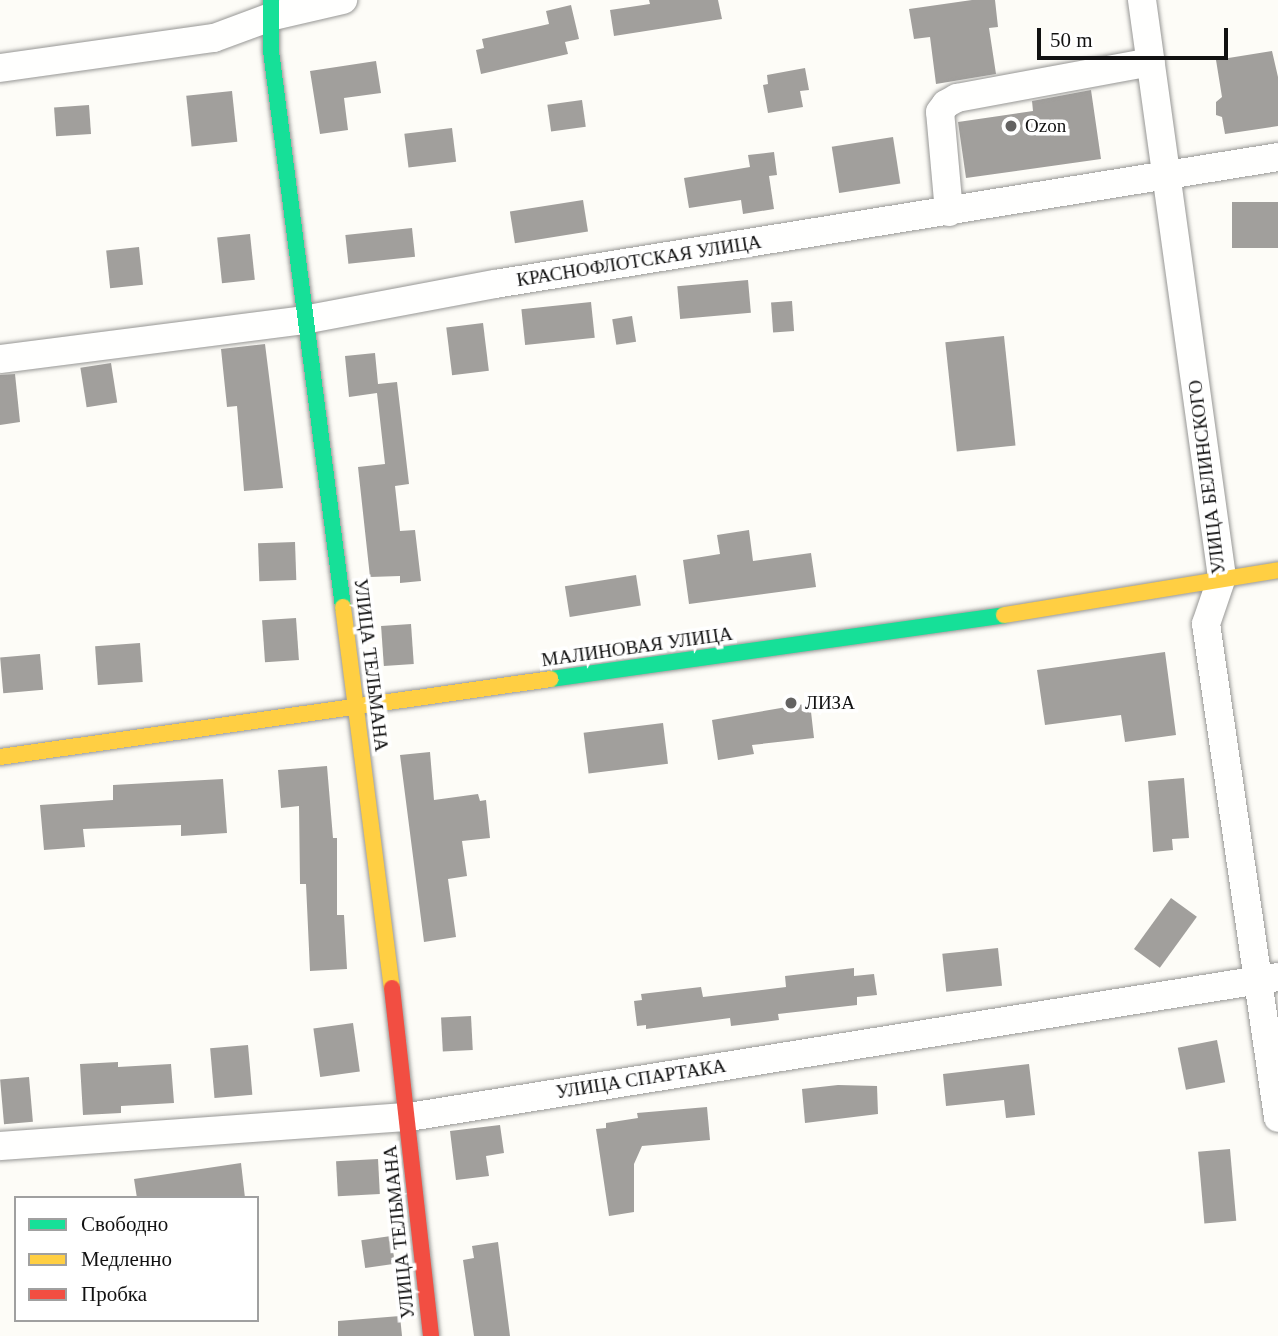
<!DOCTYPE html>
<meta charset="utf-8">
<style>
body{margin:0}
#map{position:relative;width:1278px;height:1336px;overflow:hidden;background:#fdfcf7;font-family:"Times New Roman",serif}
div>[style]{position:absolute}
.building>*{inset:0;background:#a19f9c;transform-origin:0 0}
.roads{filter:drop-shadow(0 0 2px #979795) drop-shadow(0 0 2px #979795)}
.street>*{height:28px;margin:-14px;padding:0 14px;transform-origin:14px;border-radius:14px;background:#fffffe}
.fast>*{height:16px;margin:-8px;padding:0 8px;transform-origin:8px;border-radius:8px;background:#16e098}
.slow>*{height:16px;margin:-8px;padding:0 8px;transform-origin:8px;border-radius:8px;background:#ffcf43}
.jam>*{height:16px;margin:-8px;padding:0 8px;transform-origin:8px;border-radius:8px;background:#f24e42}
.dots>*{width:19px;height:19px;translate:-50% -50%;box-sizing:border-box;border:4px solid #fff;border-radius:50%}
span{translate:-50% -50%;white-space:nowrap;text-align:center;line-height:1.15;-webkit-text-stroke:7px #fff;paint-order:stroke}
.poi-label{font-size:19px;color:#111}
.left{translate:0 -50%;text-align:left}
.street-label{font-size:19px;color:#111}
.legend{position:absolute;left:14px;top:1196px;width:245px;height:126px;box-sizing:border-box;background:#fff;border:2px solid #a0a0a0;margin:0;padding:9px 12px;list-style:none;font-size:21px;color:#111}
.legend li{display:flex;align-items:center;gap:14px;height:35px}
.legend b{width:35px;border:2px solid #a0a0a0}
.scale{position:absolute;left:1037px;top:28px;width:191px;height:32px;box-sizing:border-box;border:4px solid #111;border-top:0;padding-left:9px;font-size:21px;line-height:24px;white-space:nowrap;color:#111;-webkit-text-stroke:5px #fff;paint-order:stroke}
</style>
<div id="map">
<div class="building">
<i style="clip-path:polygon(649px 0,718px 0,722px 19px,614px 36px,610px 10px,650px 4px)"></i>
<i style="clip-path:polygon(972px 0,995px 0,998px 27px,989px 28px,996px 74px,936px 84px,930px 37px,914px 39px,909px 9px)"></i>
<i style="clip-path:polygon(571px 5px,579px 39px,565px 42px,568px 54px,481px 74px,476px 50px,484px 48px,482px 39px,549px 24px,546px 11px)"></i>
<i style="clip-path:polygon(1272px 51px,1278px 77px,1278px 126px,1225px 134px,1222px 117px,1216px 115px,1216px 102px,1222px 97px,1216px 60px)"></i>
<i style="clip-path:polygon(376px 61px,381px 93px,344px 98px,348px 130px,320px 134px,310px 71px)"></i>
<i style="clip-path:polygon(805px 68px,809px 90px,800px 91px,803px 107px,768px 113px,763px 85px,768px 84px,767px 75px)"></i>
<i style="clip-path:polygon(1091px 90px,1101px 159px,966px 178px,958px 122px,1033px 111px,1032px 101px)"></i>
<i style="left:232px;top:91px;width:51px;height:46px;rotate:84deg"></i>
<i style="left:582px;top:100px;width:27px;height:35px;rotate:82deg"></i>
<i style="left:89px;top:105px;width:29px;height:35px;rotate:86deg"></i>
<i style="left:452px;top:128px;width:34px;height:48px;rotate:83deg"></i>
<i style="left:893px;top:137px;width:47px;height:62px;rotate:81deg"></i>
<i style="clip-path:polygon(774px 152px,777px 175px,769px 176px,774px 209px,743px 214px,741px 200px,689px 208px,684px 178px,750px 167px,748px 155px)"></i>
<i style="left:583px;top:200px;width:32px;height:74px;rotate:81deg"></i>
<i style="left:1278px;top:202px;width:46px;height:46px;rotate:90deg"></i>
<i style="left:412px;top:228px;width:29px;height:67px;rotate:84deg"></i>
<i style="left:250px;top:234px;width:46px;height:33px;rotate:84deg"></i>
<i style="left:139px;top:247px;width:38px;height:33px;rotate:84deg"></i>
<i style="left:748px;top:280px;width:33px;height:71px;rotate:85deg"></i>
<i style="left:792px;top:301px;width:30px;height:21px;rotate:86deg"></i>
<i style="left:591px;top:302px;width:36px;height:70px;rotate:84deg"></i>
<i style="left:632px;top:316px;width:26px;height:20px;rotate:81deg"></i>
<i style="left:483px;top:323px;width:48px;height:37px;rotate:83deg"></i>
<i style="left:1004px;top:336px;width:110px;height:59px;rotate:84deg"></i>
<i style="clip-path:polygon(265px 344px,283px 488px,244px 491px,237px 406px,227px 407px,221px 349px)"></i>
<i style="clip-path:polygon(375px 353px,378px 384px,397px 382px,409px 484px,395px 486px,400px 531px,415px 530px,421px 581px,400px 583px,400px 576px,370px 577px,358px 467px,385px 464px,377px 393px,349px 397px,345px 356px)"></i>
<i style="left:111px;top:363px;width:40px;height:31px;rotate:81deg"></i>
<i style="clip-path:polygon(15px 374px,20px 422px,0 425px,0 375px)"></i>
<i style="clip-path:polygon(749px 530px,753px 561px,811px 553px,816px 587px,689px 604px,683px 560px,720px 554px,717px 535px)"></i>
<i style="left:295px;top:542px;width:38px;height:37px;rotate:88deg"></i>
<i style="left:636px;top:575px;width:31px;height:72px;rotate:81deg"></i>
<i style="left:296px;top:618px;width:42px;height:34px;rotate:86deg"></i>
<i style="left:411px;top:624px;width:40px;height:30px;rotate:86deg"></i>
<i style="left:140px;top:643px;width:39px;height:45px;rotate:86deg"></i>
<i style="clip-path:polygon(1165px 652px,1176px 735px,1125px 742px,1121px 715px,1045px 725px,1037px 670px)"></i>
<i style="left:40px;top:654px;width:36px;height:40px;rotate:85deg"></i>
<i style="clip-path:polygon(810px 703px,814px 738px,752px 745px,754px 754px,718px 760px,712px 720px)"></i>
<i style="left:663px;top:723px;width:41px;height:80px;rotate:83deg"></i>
<i style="clip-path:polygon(430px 752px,434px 800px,478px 794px,480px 801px,486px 800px,490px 838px,462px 841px,467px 876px,448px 879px,456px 937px,424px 942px,400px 755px)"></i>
<i style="clip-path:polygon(327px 766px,333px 838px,337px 838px,337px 915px,344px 915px,347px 969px,310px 971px,306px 884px,300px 884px,299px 806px,281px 808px,278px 770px)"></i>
<i style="clip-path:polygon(1184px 778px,1189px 838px,1172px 839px,1173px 850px,1153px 852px,1148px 781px)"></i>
<i style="clip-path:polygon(223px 779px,227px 833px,181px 836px,181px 825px,83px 829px,85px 847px,44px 850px,40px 805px,113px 800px,113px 785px)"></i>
<i style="left:1171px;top:898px;width:32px;height:63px;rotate:36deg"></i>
<i style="left:998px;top:948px;width:38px;height:56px;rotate:84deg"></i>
<i style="clip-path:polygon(854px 968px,854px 976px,874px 974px,877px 995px,857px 997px,857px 1005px,778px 1014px,779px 1020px,731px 1026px,730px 1018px,646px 1029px,646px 1025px,637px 1026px,634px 1001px,642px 1000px,641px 994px,701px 987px,703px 997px,786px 987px,785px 976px)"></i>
<i style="left:471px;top:1016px;width:34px;height:30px;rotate:87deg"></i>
<i style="left:353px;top:1023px;width:49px;height:40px;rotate:82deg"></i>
<i style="left:1217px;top:1040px;width:43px;height:40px;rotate:79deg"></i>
<i style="left:248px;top:1045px;width:50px;height:38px;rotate:85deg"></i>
<i style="clip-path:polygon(118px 1062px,118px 1067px,171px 1064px,174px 1103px,121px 1106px,121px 1113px,83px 1115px,80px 1064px)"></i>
<i style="clip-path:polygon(1029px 1064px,1035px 1115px,1006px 1118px,1004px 1100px,946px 1106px,943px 1074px)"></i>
<i style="left:29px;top:1077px;width:45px;height:29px;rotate:85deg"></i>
<i style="clip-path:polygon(838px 1085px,877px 1086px,878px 1114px,805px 1123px,802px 1089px)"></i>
<i style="clip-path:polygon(707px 1107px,710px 1140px,642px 1146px,634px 1164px,634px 1212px,609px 1216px,596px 1129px,606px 1128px,606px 1123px,638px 1118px,637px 1113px)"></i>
<i style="clip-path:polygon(500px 1125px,504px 1153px,486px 1156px,489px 1176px,456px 1180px,450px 1131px)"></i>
<i style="left:1230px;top:1149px;width:72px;height:32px;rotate:85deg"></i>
<i style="left:378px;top:1159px;width:35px;height:42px;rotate:87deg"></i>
<i style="clip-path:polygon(241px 1163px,245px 1198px,137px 1198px,134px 1179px)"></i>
<i style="left:391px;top:1236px;width:28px;height:30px;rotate:82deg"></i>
<i style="clip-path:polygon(498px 1242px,510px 1336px,474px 1336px,463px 1260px,474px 1258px,472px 1246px)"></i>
<i style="clip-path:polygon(400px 1316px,402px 1336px,338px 1336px,338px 1321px)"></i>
</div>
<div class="roads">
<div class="street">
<i style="left:1142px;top:0;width:583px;rotate:82.11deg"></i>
<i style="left:1222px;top:577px;width:50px;rotate:108.8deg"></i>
<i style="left:1206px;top:624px;width:499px;rotate:81.7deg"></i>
<i style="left:0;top:68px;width:216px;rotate:-8deg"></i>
<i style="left:214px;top:38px;width:63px;rotate:-20.4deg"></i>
<i style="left:273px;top:16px;width:72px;rotate:-12.9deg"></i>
<i style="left:949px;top:212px;width:100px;rotate:-95.1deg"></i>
<i style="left:940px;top:112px;width:10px;rotate:-53deg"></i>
<i style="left:946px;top:104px;width:13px;rotate:-29deg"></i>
<i style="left:957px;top:98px;width:197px;rotate:-10.5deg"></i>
<i style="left:0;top:359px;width:306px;rotate:-7.3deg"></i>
<i style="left:304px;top:320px;width:194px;rotate:-10.7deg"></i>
<i style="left:495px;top:284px;width:793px;rotate:-9.21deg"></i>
<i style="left:0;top:1146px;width:410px;rotate:-4.1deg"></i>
<i style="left:409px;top:1117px;width:880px;rotate:-9.15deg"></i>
</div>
<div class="fast">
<i style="left:271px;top:0;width:51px;rotate:90deg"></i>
<i style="left:271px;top:51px;width:561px;rotate:82.62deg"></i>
<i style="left:551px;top:679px;width:457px;rotate:-8deg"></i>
</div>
<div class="slow">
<i style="left:343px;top:607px;width:384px;rotate:82.7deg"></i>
<i style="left:1004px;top:615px;width:278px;rotate:-9.3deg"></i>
<i style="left:0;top:757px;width:556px;rotate:-8.06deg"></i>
</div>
<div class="jam">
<i style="left:392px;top:988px;width:350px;rotate:83.6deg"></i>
</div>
</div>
<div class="dots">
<i style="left:1011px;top:126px;background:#646362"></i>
<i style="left:791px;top:703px;background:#646362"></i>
</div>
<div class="poi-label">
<span class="left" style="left:1025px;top:126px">Ozon</span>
<span class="left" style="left:805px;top:703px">ЛИЗА</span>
</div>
<div class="street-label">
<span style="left:639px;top:261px;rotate:-9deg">КРАСНОФЛОТСКАЯ УЛИЦА</span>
<span style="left:1207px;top:477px;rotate:-97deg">УЛИЦА БЕЛИНСКОГО</span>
<span style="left:637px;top:647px;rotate:-8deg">МАЛИНОВАЯ УЛИЦА</span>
<span style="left:371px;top:665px;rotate:83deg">УЛИЦА ТЕЛЬМАНА</span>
<span style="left:641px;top:1079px;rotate:-9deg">УЛИЦА СПАРТАКА</span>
<span style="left:399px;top:1232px;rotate:-96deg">УЛИЦА ТЕЛЬМАНА</span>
</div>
<ul class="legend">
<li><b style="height:9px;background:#16e098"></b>Свободно</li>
<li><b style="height:9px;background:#ffcf43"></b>Медленно</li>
<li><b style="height:9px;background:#f24e42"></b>Пробка</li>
</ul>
<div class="scale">50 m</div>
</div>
